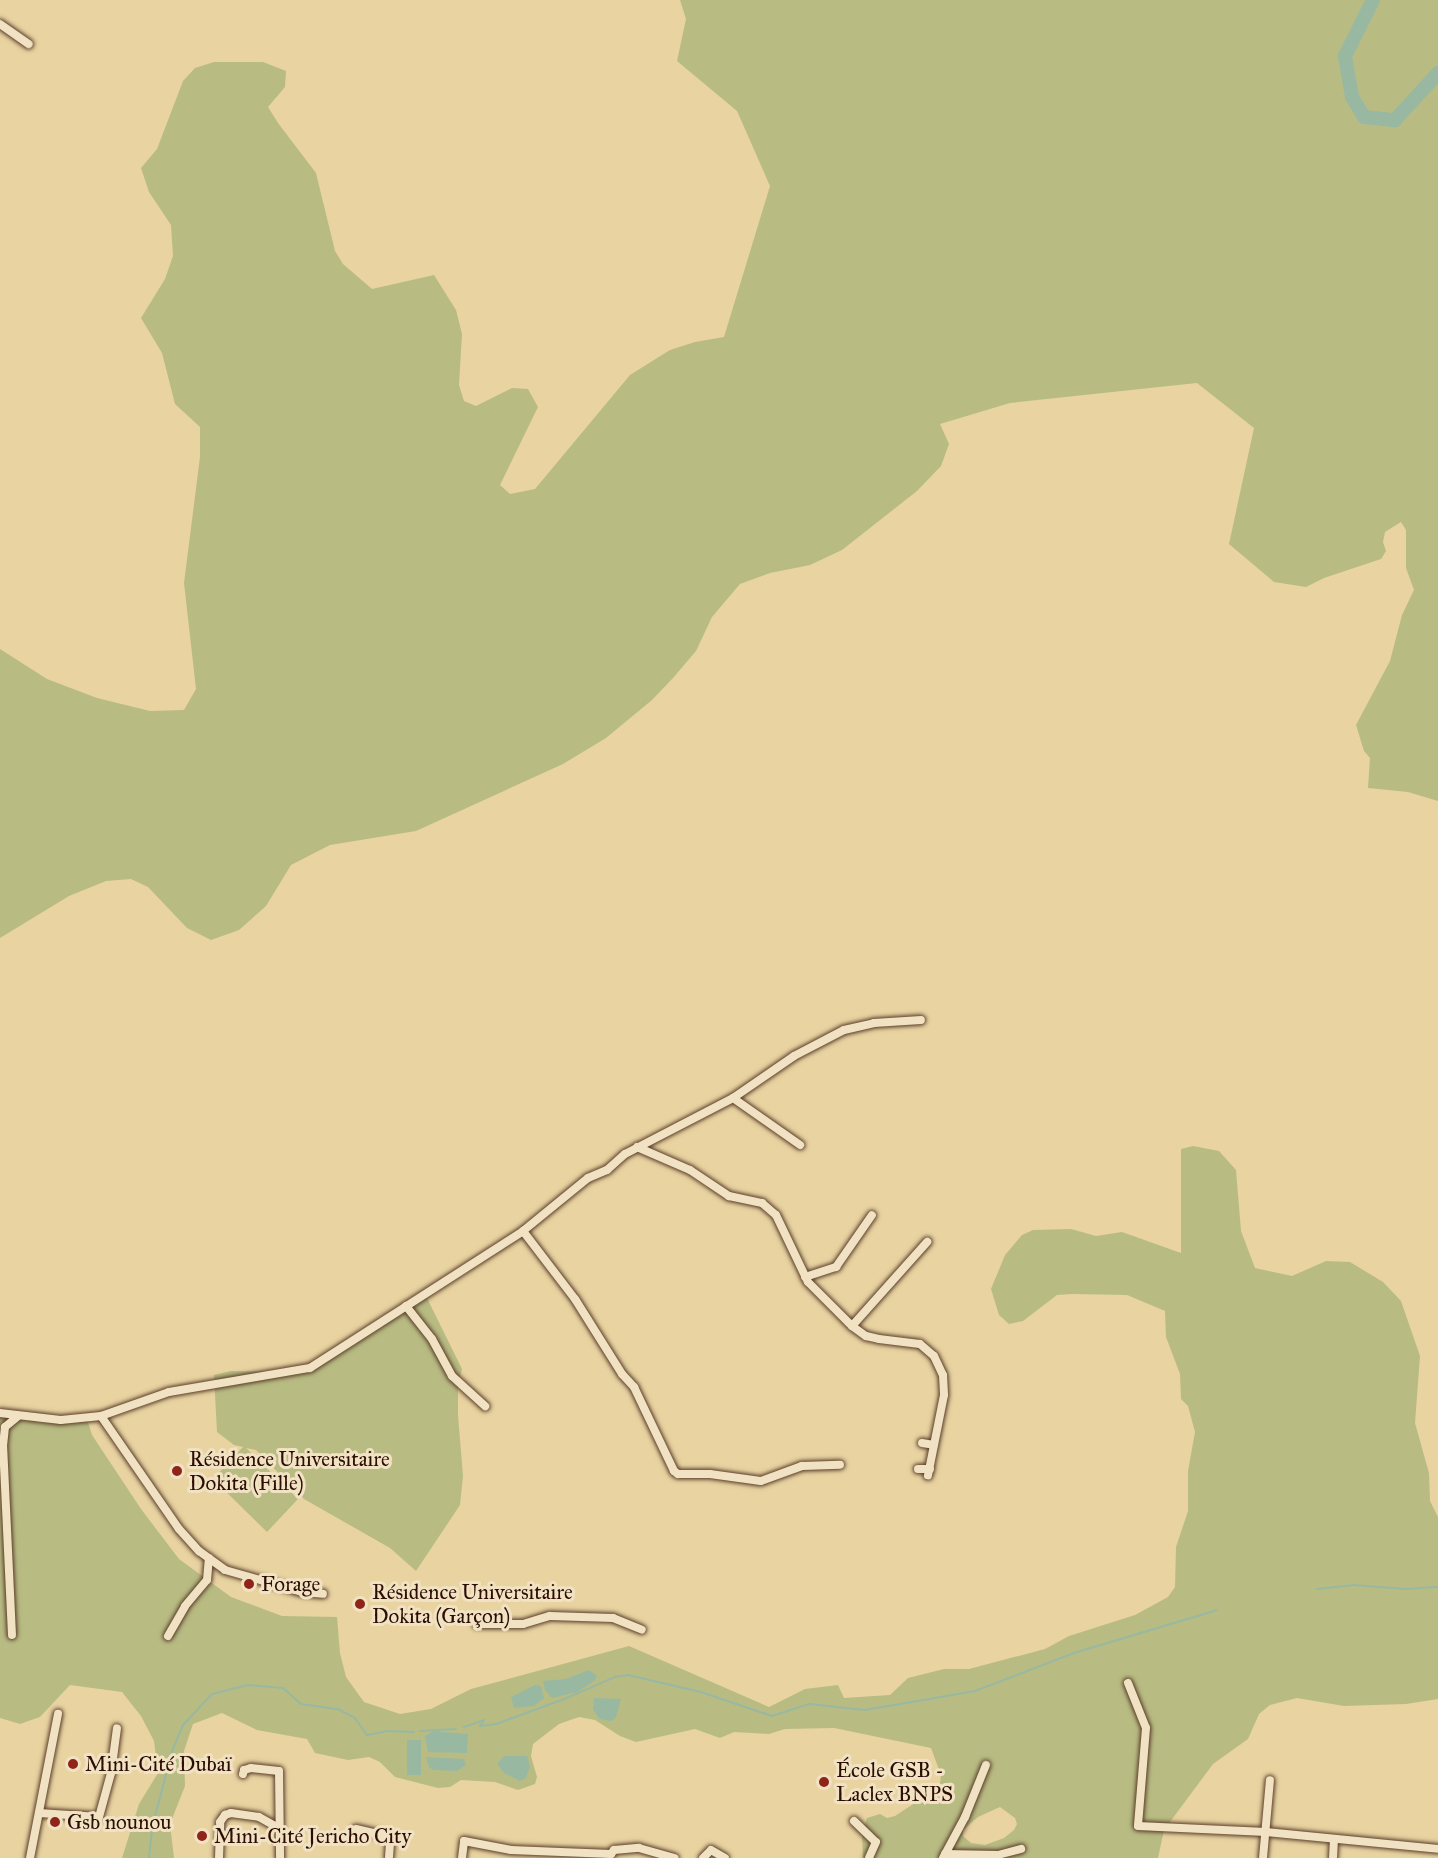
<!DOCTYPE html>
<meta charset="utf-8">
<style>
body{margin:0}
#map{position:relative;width:1438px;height:1858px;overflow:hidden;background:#e8d3a1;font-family:"IM FELL Great Primer",serif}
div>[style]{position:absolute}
.green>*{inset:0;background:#b8bc83}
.water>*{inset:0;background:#98b8a2;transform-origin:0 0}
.stream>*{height:2px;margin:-1px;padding:0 1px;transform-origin:1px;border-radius:1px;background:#98b8a2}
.river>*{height:14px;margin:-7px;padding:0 7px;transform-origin:7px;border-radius:7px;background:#98b8a2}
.roads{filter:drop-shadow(0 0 2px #5b3e2a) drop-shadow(0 0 2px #5b3e2a)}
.street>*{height:8px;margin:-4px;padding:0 4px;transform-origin:4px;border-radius:4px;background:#f0e2c2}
.dots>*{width:16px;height:16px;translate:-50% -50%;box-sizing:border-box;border:3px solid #f0e2c2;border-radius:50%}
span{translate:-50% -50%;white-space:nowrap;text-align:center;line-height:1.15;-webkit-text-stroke:6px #f0e2c2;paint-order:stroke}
.poi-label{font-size:21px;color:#2c0d03}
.left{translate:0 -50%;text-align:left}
</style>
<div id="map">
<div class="green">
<i style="clip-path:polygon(680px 0,1438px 0,1438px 801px,1408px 792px,1368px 788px,1370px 758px,1364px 751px,1356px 725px,1390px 661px,1402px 615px,1414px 590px,1406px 568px,1406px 530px,1401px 522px,1385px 532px,1383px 542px,1386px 551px,1381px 559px,1324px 578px,1306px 587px,1274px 582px,1229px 544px,1254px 428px,1197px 383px,1010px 403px,940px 424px,949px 444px,941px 466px,917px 491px,842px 550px,810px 565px,770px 573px,740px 584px,712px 617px,696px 651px,673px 678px,652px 700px,606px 738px,563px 764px,416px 831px,330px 845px,291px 865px,266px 906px,239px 930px,211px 940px,187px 928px,148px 887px,131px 879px,106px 881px,69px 896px,0 938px,0 649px,47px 679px,97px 698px,150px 711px,184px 710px,196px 689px,184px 583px,200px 457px,200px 427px,175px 404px,162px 353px,141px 318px,165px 279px,173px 256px,171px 225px,149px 192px,141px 168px,157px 149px,183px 81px,195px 68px,214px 62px,263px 62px,286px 71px,285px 87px,268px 107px,278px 123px,316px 173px,335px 251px,343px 264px,372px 289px,434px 275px,456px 310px,462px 334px,459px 385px,464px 401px,476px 406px,512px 388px,528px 389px,538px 407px,500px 485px,510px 494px,535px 489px,630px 375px,670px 350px,695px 342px,724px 337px,770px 186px,737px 111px,677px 61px,686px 19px)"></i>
<i style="clip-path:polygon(evenodd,1193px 1146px,1219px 1151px,1236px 1170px,1241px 1231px,1255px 1268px,1292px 1276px,1326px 1261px,1350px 1262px,1383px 1282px,1401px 1301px,1420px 1356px,1415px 1423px,1429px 1473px,1430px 1501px,1438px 1517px,1438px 1699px,1406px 1704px,1344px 1706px,1297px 1698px,1270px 1705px,1259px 1714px,1248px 1739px,1213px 1764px,1164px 1830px,1158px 1858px,863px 1858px,862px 1833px,867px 1818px,880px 1814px,887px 1818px,895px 1816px,924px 1797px,939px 1791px,941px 1775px,931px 1748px,834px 1728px,785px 1729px,769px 1734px,734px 1732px,720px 1738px,695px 1729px,636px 1742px,620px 1736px,595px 1720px,579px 1717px,559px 1724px,533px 1744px,531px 1756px,537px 1777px,535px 1784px,518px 1790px,495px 1782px,461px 1780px,450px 1787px,438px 1788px,395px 1777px,380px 1762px,369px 1757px,348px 1760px,315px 1753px,307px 1739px,257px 1730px,222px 1713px,193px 1724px,184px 1751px,185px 1786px,170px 1824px,174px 1858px,122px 1858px,139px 1804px,158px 1773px,154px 1741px,141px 1716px,122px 1692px,70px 1685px,40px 1717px,20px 1724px,0 1718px,0 1413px,42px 1423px,87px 1419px,92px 1435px,141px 1509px,179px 1559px,231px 1597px,282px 1616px,337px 1617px,340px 1653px,346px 1677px,364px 1702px,400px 1714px,431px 1709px,471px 1689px,629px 1646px,769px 1707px,805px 1689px,838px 1685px,844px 1698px,890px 1695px,908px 1678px,944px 1669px,969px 1669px,1045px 1649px,1069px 1636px,1135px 1615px,1168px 1597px,1175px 1587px,1176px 1547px,1188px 1511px,1188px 1471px,1195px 1432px,1188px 1406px,1181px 1399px,1180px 1374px,1166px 1337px,1165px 1311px,1127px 1295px,1072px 1294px,1057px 1295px,1023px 1321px,1009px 1324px,999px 1315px,991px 1289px,1005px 1255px,1022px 1235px,1033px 1230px,1071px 1229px,1096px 1236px,1122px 1232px,1181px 1253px,1181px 1149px,1193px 1146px,1000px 1807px,1015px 1818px,1017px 1824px,1014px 1830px,1004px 1838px,985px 1845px,971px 1843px,963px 1836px,963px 1830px,978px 1817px,1000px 1807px)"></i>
<i style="clip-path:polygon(425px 1294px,462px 1369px,458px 1385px,458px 1415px,463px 1476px,460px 1505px,416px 1571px,390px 1548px,304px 1499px,256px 1450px,246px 1448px,298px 1499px,267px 1532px,213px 1479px,243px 1447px,234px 1445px,217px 1432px,214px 1375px,231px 1371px,284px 1372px,309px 1368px)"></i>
</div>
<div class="water">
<i style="clip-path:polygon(589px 1670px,597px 1676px,594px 1681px,577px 1692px,552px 1698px,545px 1690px,543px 1681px,566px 1679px)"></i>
<i style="clip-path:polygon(535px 1685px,541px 1686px,544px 1698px,534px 1706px,514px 1708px,511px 1697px)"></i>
<i style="clip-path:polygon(594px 1698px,621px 1699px,616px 1717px,612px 1721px,600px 1719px,593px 1710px)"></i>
<i style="clip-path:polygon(436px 1729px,440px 1732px,468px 1734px,467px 1753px,428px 1752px,425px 1736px)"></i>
<i style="left:407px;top:1740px;width:14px;height:35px"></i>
<i style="clip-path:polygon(504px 1756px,527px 1756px,530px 1766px,526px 1778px,520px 1781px,504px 1773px,497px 1764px)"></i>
<i style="clip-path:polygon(426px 1757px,464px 1759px,466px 1765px,457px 1771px,433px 1770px,429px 1767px)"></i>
</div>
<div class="stream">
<i style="left:1317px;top:1589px;width:36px;rotate:-6deg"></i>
<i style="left:1353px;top:1585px;width:53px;rotate:4.3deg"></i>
<i style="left:1406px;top:1589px;width:32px;rotate:-4deg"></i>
<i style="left:464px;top:1727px;width:21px;rotate:-19deg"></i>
<i style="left:484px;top:1720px;width:7px;rotate:124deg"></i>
<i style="left:480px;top:1726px;width:16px;rotate:-7deg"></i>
<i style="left:496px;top:1724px;width:70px;rotate:-20deg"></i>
<i style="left:562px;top:1700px;width:58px;rotate:-23.5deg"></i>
<i style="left:615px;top:1677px;width:13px;rotate:-9deg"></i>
<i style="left:628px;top:1675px;width:75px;rotate:13.1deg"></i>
<i style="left:701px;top:1692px;width:75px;rotate:18.7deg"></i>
<i style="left:772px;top:1716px;width:40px;rotate:-18deg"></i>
<i style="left:810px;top:1704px;width:55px;rotate:6.2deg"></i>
<i style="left:865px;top:1710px;width:112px;rotate:-9.8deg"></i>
<i style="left:975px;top:1691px;width:106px;rotate:-21deg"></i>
<i style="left:1074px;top:1653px;width:149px;rotate:-16.7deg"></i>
<i style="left:420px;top:1731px;width:36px;rotate:-3deg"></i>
<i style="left:149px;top:1858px;width:30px;rotate:-84deg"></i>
<i style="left:152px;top:1828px;width:80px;rotate:-75.4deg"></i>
<i style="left:172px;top:1751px;width:28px;rotate:-67deg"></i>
<i style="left:183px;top:1725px;width:42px;rotate:-46.9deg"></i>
<i style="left:212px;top:1694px;width:37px;rotate:-14deg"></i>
<i style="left:248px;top:1685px;width:35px;rotate:5deg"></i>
<i style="left:283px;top:1688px;width:24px;rotate:42deg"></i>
<i style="left:301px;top:1704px;width:37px;rotate:8deg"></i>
<i style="left:338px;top:1709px;width:19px;rotate:28deg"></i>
<i style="left:355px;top:1718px;width:21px;rotate:55deg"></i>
<i style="left:367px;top:1735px;width:20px;rotate:-11deg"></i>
<i style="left:387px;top:1731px;width:27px;rotate:2deg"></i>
</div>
<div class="river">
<i style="left:1373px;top:0;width:63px;rotate:116.6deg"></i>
<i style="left:1345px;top:56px;width:42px;rotate:80.3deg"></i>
<i style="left:1352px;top:97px;width:23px;rotate:59deg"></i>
<i style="left:1364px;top:117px;width:31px;rotate:6deg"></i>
<i style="left:1395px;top:120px;width:64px;rotate:-47.5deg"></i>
</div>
<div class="roads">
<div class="street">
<i style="left:0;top:24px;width:35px;rotate:35deg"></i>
<i style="left:733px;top:1098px;width:82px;rotate:35deg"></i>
<i style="left:637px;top:1147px;width:58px;rotate:23.5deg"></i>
<i style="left:690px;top:1170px;width:47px;rotate:33.7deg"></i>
<i style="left:729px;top:1196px;width:34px;rotate:12deg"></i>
<i style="left:762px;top:1203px;width:18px;rotate:41deg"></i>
<i style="left:776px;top:1215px;width:74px;rotate:64.5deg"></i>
<i style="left:808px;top:1282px;width:62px;rotate:45deg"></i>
<i style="left:852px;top:1326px;width:17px;rotate:36deg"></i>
<i style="left:866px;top:1336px;width:13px;rotate:13deg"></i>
<i style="left:879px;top:1339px;width:41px;rotate:7deg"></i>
<i style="left:920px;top:1344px;width:18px;rotate:41deg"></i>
<i style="left:934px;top:1356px;width:21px;rotate:65deg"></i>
<i style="left:943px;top:1375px;width:20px;rotate:87deg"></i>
<i style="left:944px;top:1395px;width:82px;rotate:101.3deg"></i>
<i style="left:523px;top:1231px;width:86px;rotate:52.6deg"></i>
<i style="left:575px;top:1299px;width:89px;rotate:57.9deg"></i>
<i style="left:622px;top:1374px;width:18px;rotate:47deg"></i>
<i style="left:634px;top:1387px;width:93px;rotate:64.5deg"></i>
<i style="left:674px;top:1471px;width:5px;rotate:37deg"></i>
<i style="left:678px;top:1474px;width:32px"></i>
<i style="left:710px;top:1474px;width:51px;rotate:7.8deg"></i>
<i style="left:761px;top:1481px;width:44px;rotate:-20.1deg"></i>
<i style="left:802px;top:1466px;width:38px;rotate:-2deg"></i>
<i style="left:805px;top:1277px;width:33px;rotate:-18deg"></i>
<i style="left:836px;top:1267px;width:63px;rotate:-55.3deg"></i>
<i style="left:406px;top:1306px;width:42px;rotate:51.8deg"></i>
<i style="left:432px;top:1339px;width:42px;rotate:61.6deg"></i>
<i style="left:452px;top:1376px;width:45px;rotate:42.3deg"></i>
<i style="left:852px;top:1326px;width:113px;rotate:-48.2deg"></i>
<i style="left:0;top:1413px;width:61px;rotate:6.5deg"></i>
<i style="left:61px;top:1420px;width:40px;rotate:-5.7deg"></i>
<i style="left:101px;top:1416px;width:72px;rotate:-19.4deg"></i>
<i style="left:169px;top:1392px;width:143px;rotate:-9.7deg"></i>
<i style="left:310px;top:1368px;width:253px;rotate:-32.7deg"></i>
<i style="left:523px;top:1231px;width:84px;rotate:-39.2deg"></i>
<i style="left:588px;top:1178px;width:21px;rotate:-23deg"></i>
<i style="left:607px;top:1170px;width:24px;rotate:-42deg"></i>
<i style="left:625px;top:1154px;width:122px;rotate:-27.4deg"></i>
<i style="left:733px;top:1098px;width:74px;rotate:-34.5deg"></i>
<i style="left:794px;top:1056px;width:56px;rotate:-27.5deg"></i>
<i style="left:844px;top:1030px;width:31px;rotate:-13deg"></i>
<i style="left:874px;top:1023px;width:47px;rotate:-3.7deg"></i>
<i style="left:101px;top:1416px;width:137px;rotate:55.4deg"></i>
<i style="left:179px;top:1529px;width:30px;rotate:48deg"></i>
<i style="left:199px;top:1551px;width:32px;rotate:36deg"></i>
<i style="left:225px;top:1570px;width:80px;rotate:15.9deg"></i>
<i style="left:302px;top:1592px;width:21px;rotate:5deg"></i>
<i style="left:922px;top:1443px;width:12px;rotate:9deg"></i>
<i style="left:918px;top:1469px;width:12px"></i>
<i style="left:477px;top:1624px;width:46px"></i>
<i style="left:523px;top:1624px;width:28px;rotate:-17deg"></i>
<i style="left:550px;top:1616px;width:63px;rotate:1.8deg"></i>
<i style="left:613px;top:1618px;width:31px;rotate:22deg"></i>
<i style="left:12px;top:1635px;width:189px;rotate:-92.7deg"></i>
<i style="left:3px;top:1446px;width:19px;rotate:-84deg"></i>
<i style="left:5px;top:1427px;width:17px;rotate:-40deg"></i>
<i style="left:168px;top:1636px;width:34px;rotate:-60deg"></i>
<i style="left:185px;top:1606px;width:34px;rotate:-50deg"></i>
<i style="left:207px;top:1580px;width:22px;rotate:-85deg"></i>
<i style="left:1128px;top:1683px;width:48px;rotate:68.2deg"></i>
<i style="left:1146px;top:1728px;width:98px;rotate:94.7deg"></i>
<i style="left:1138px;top:1826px;width:128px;rotate:2.7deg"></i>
<i style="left:1266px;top:1832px;width:173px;rotate:5.6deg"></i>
<i style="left:243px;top:1774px;width:4px;rotate:-76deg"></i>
<i style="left:244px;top:1770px;width:7px;rotate:-16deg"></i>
<i style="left:251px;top:1768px;width:28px;rotate:6deg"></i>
<i style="left:279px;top:1771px;width:87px;rotate:89.3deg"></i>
<i style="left:39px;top:1813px;width:60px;rotate:3.8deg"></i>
<i style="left:99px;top:1817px;width:46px;rotate:-74.7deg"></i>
<i style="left:111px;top:1773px;width:45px;rotate:-82.4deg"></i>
<i style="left:854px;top:1821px;width:30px;rotate:44deg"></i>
<i style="left:876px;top:1842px;width:17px;rotate:114deg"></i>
<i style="left:356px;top:1829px;width:32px;rotate:13deg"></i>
<i style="left:387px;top:1836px;width:8px;rotate:67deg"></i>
<i style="left:390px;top:1843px;width:15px;rotate:94deg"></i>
<i style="left:945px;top:1854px;width:53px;rotate:1.1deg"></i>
<i style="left:998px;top:1855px;width:24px;rotate:-15deg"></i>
<i style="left:30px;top:1858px;width:147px;rotate:-79deg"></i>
<i style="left:219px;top:1858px;width:36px;rotate:-88deg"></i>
<i style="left:220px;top:1822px;width:9px;rotate:-54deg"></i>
<i style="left:225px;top:1815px;width:6px;rotate:-18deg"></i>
<i style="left:231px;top:1813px;width:28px;rotate:8deg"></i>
<i style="left:259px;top:1817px;width:23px;rotate:29deg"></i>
<i style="left:462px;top:1858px;width:17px;rotate:-83deg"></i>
<i style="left:464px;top:1841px;width:48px;rotate:10.8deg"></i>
<i style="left:511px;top:1850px;width:100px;rotate:2.3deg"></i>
<i style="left:611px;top:1854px;width:5px;rotate:-53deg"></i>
<i style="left:614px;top:1850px;width:25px;rotate:-5deg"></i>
<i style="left:639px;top:1848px;width:37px;rotate:16deg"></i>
<i style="left:703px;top:1858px;width:11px;rotate:-45deg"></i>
<i style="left:711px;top:1850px;width:16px;rotate:30deg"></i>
<i style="left:943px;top:1858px;width:47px;rotate:-61.8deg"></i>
<i style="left:965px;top:1817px;width:56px;rotate:-68deg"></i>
<i style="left:1263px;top:1858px;width:78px;rotate:-84.9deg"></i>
<i style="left:1333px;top:1858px;width:19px;rotate:-87deg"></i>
</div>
</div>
<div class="dots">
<i style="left:177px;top:1471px;background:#8f2418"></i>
<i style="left:249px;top:1584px;background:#8f2418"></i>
<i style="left:360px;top:1604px;background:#8f2418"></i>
<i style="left:73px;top:1764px;background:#8f2418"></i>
<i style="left:824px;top:1782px;background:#8f2418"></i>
<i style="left:55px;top:1822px;background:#8f2418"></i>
<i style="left:202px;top:1836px;background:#8f2418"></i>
</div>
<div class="poi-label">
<span class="left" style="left:189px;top:1471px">Résidence Universitaire<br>Dokita (Fille)</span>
<span class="left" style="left:261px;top:1584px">Forage</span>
<span class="left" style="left:372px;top:1604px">Résidence Universitaire<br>Dokita (Garçon)</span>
<span class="left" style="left:85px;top:1764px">Mini-Cité Dubaï</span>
<span class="left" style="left:836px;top:1782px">École GSB -<br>Laclex BNPS</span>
<span class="left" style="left:67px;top:1822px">Gsb nounou</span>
<span class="left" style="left:214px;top:1836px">Mini-Cité Jericho City</span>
</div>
</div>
